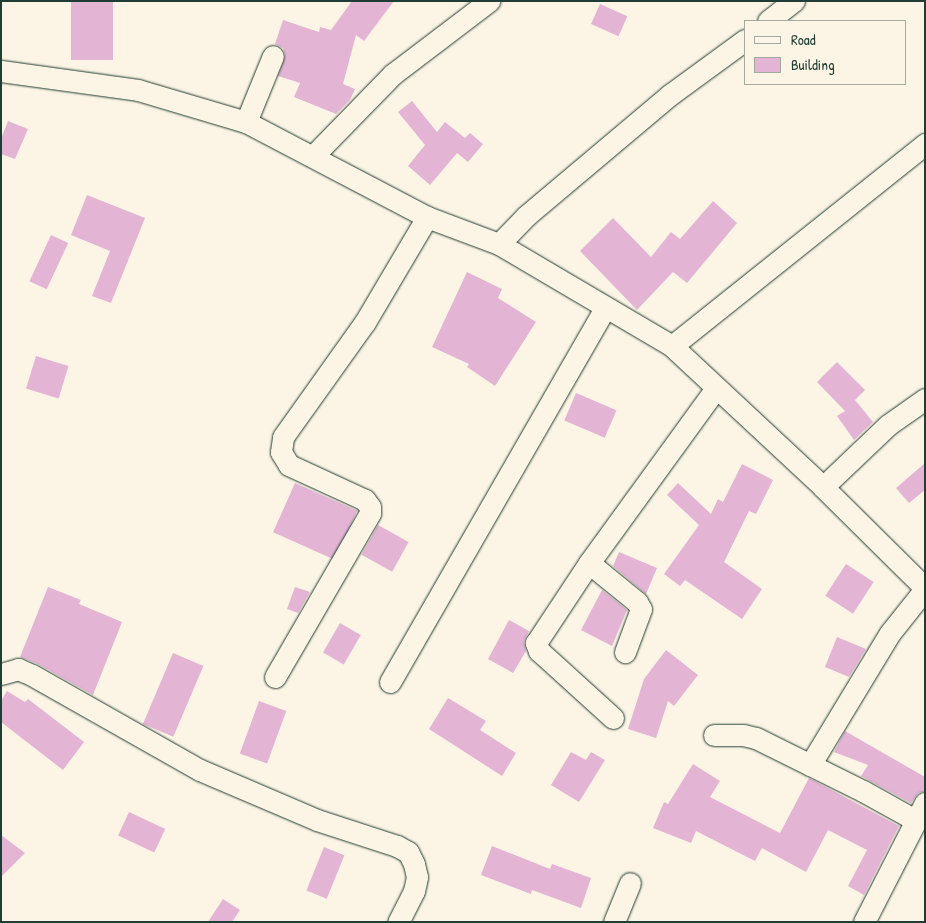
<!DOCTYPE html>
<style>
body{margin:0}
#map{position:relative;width:926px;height:923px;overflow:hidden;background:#fcf5e5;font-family:"Patrick Hand",sans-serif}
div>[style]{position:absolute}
.building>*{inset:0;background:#e4b4d5;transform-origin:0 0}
.roads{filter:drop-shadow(0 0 1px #1f3d34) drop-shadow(0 0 1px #1f3d34)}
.minor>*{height:21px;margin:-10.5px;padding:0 10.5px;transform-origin:10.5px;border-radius:10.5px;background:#fcf5e5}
span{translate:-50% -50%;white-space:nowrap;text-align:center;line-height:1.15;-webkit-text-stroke:4.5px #fcf5e5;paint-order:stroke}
.frame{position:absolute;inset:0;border:2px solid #1f3d34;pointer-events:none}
.legend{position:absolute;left:744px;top:20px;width:162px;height:65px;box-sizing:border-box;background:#fcf5e5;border:1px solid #a4ab9e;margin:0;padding:6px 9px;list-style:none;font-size:15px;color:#1f3d34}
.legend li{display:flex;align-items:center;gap:10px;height:25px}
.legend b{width:25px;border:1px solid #a4ab9e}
</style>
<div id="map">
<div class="building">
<i style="left:71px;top:1px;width:42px;height:59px"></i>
<i style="clip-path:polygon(352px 1px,394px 1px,364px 41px,356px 35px,343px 84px,355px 89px,350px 100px,336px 114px,294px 97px,300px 83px,278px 76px,285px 55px,283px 48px,275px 44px,283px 20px,319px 32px,320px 27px,331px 30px)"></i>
<i style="left:600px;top:4px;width:30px;height:22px;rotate:24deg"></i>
<i style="clip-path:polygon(412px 101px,437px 132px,445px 122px,465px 138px,470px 133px,483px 144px,468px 162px,457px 153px,430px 185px,408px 166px,425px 145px,398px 112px)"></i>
<i style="clip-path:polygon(8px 121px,28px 129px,15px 159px,1px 154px,1px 139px)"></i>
<i style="clip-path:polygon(87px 195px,145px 218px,111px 303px,92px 296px,110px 251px,71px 235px)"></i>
<i style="clip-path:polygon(713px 201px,737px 223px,687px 283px,673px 272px,637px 310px,580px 251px,613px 218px,651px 257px,671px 232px,680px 239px)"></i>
<i style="left:51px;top:235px;width:19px;height:51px;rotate:25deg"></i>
<i style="clip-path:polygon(467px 272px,502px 289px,498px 298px,536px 322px,495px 386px,467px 367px,469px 364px,432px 347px)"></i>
<i style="left:36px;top:356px;width:34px;height:34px;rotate:17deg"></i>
<i style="clip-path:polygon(837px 362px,865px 390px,855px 400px,873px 422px,854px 440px,837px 416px,845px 411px,817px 382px)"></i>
<i style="left:576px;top:393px;width:44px;height:30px;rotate:23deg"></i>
<i style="clip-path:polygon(925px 463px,925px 490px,909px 503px,896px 488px)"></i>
<i style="clip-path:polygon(742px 464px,773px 480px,756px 514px,749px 511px,724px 562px,762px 589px,742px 619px,685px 580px,680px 586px,664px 574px,699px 525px,667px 495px,678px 483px,711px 514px,718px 499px,723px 502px)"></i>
<i style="left:295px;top:483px;width:68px;height:54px;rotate:24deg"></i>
<i style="left:378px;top:525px;width:35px;height:34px;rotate:29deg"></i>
<i style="clip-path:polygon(619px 552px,657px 568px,646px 594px,613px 566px)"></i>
<i style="left:846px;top:564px;width:33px;height:38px;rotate:33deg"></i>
<i style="clip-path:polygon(48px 587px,81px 600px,79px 604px,122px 622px,93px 695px,38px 664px,20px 657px)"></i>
<i style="clip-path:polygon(295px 587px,310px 592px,298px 613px,287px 609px)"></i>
<i style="clip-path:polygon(602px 590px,627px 610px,612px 646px,581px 630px)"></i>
<i style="clip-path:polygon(509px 620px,529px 631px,524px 641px,526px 651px,513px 673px,488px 659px)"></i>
<i style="left:340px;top:623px;width:24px;height:34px;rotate:30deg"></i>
<i style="clip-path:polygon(837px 637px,866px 649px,849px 677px,825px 667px)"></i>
<i style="clip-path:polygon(666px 650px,698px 675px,674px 706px,668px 701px,656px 738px,628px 729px,644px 679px)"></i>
<i style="left:173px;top:653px;width:33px;height:77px;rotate:23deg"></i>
<i style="clip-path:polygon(7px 691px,25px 702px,28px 699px,84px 742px,63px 770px,1px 722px,1px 701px)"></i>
<i style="clip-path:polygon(448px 698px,486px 721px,480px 730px,516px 753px,502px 776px,429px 729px)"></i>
<i style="left:259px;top:701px;width:29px;height:56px;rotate:20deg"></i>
<i style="clip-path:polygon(845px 731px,925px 777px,925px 791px,918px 793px,911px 803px,861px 776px,868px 765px,834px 752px)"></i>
<i style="clip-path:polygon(571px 752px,586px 760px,591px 752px,605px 760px,579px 802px,551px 785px)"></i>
<i style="clip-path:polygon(693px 764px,720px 781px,710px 797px,780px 833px,809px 778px,899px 826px,864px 895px,848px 886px,867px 850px,828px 830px,806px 872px,762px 848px,755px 861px,696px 831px,691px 843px,653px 828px,664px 802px,668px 804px)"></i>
<i style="left:129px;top:812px;width:40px;height:26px;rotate:25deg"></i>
<i style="clip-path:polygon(1px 835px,25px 853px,1px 877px)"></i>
<i style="clip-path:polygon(492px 846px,550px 869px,552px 864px,591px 878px,581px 908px,532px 890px,531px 894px,481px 875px)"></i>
<i style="left:324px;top:847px;width:22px;height:47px;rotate:22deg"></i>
<i style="clip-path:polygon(223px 899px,240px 910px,232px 922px,208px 922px)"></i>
</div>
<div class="roads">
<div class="minor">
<i style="left:768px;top:21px;width:33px;rotate:-38deg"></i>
<i style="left:1px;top:71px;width:138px;rotate:7.9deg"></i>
<i style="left:138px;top:90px;width:113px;rotate:16.5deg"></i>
<i style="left:246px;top:122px;width:204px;rotate:27.7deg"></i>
<i style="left:427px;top:217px;width:77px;rotate:20.6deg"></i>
<i style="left:499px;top:244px;width:201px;rotate:30.5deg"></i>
<i style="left:672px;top:346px;width:207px;rotate:43deg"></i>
<i style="left:823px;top:487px;width:144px;rotate:44.7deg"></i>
<i style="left:246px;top:122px;width:71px;rotate:-67.8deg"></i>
<i style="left:313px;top:156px;width:115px;rotate:-45.7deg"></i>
<i style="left:393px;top:74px;width:121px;rotate:-37.2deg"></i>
<i style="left:499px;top:244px;width:39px;rotate:-46deg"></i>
<i style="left:526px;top:216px;width:189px;rotate:-40.1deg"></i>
<i style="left:671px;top:94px;width:92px;rotate:-36.1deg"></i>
<i style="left:672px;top:346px;width:324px;rotate:-38.6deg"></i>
<i style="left:823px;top:487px;width:90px;rotate:-43.6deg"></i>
<i style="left:888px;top:425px;width:45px;rotate:-35.1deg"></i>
<i style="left:589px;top:563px;width:62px;rotate:39.1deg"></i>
<i style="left:637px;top:602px;width:8px;rotate:60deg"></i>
<i style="left:641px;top:609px;width:46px;rotate:110.4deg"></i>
<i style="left:1px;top:674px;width:18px;rotate:-16deg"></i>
<i style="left:18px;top:669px;width:15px;rotate:23deg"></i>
<i style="left:32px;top:675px;width:193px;rotate:29.5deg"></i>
<i style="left:200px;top:770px;width:127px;rotate:23.1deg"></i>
<i style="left:317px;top:820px;width:84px;rotate:18deg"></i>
<i style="left:397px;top:846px;width:13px;rotate:29deg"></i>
<i style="left:408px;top:852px;width:13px;rotate:63deg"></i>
<i style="left:414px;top:864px;width:13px;rotate:77deg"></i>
<i style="left:417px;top:877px;width:14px;rotate:102deg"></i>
<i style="left:414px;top:891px;width:35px;rotate:117deg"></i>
<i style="left:275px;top:677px;width:190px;rotate:-59.9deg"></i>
<i style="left:370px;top:513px;width:6px;rotate:-90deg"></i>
<i style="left:370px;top:507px;width:9px;rotate:-126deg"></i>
<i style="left:365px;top:500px;width:84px;rotate:-155.3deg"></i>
<i style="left:289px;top:465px;width:15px;rotate:-122deg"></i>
<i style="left:281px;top:452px;width:15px;rotate:-82deg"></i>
<i style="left:283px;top:437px;width:141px;rotate:-54.5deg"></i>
<i style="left:365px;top:322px;width:122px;rotate:-59.4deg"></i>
<i style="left:390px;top:682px;width:431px;rotate:-60.1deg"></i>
<i style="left:613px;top:718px;width:100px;rotate:-137.8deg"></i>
<i style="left:539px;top:651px;width:9px;rotate:-111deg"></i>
<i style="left:536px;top:643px;width:96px;rotate:-56.5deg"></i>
<i style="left:589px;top:563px;width:216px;rotate:-54deg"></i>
<i style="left:714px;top:735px;width:29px"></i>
<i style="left:743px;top:735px;width:13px;rotate:13deg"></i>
<i style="left:756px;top:738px;width:119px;rotate:26.4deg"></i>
<i style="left:863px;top:791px;width:60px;rotate:29.1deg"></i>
<i style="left:810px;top:765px;width:154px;rotate:-58.8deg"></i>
<i style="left:890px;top:633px;width:56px;rotate:-51.5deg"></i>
<i style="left:614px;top:922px;width:42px;rotate:-67.7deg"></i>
<i style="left:864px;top:922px;width:134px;rotate:-62.9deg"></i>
</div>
</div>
<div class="frame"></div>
<ul class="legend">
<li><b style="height:6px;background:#fcf5e5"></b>Road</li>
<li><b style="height:14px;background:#e4b4d5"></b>Building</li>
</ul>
</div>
